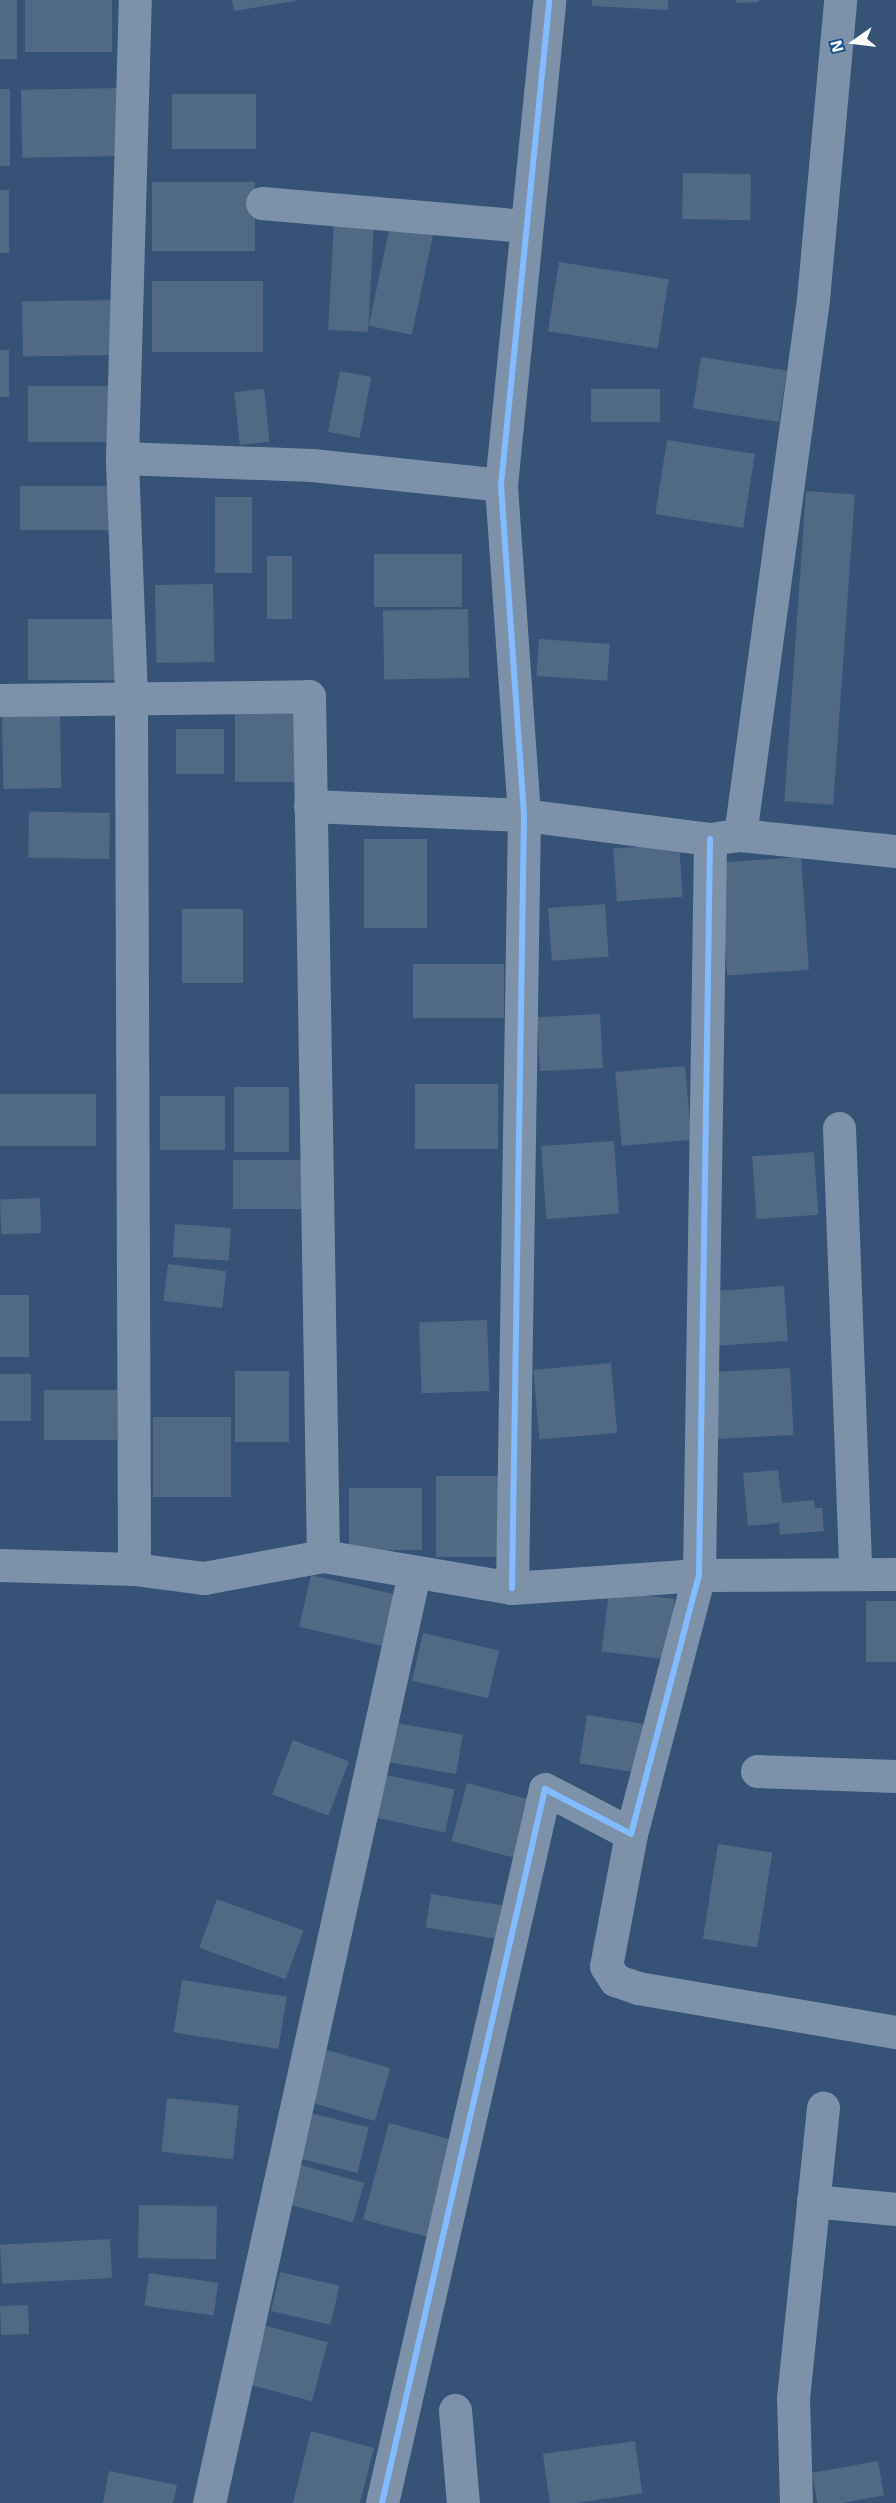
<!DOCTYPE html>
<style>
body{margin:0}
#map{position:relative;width:896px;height:2503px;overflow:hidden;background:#365274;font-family:"Exo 2",sans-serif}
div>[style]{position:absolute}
.building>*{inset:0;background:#526984;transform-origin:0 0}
.street>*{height:33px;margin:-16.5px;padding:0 16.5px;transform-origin:16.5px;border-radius:16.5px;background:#7d92a8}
.cycleway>*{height:6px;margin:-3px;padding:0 3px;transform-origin:3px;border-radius:3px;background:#80bcff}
span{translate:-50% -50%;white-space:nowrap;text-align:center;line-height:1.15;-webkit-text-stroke:4.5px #1b4f8f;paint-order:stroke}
.north{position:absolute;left:824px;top:12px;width:60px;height:60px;-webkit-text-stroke:4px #1b4f8f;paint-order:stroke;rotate:256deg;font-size:16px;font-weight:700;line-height:24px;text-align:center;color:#fff}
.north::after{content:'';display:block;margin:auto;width:21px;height:27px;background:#fff;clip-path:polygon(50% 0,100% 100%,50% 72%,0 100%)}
</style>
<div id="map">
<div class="building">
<i style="left:0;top:0;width:17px;height:59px"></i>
<i style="left:25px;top:0;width:87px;height:52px"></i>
<i style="clip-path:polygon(232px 0,296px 0,296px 1px,234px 11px)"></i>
<i style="clip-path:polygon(592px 0,668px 0,668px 10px,592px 6px)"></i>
<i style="clip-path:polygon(736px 0,759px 0,759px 2px,736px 3px)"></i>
<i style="left:123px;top:88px;width:68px;height:102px;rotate:89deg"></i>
<i style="left:0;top:89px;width:10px;height:77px"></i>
<i style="left:172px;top:94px;width:84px;height:55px"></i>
<i style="left:683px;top:173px;width:68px;height:46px;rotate:1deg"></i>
<i style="left:255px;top:182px;width:69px;height:103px;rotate:90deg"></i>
<i style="left:0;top:190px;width:9px;height:63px"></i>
<i style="left:334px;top:219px;width:40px;height:111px;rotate:3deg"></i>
<i style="left:391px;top:221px;width:44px;height:107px;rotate:12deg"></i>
<i style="left:559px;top:262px;width:111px;height:70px;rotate:9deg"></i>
<i style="left:152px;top:281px;width:111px;height:71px"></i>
<i style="left:114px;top:300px;width:55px;height:92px;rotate:89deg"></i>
<i style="left:0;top:350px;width:9px;height:47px"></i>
<i style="left:701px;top:357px;width:87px;height:52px;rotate:9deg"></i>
<i style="left:340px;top:371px;width:32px;height:62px;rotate:11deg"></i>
<i style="left:28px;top:386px;width:85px;height:56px"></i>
<i style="left:264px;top:389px;width:53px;height:30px;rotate:84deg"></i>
<i style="left:591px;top:389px;width:69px;height:33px"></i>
<i style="left:667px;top:440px;width:89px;height:75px;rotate:9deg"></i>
<i style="left:118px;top:486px;width:44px;height:98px;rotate:90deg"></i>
<i style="left:806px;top:491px;width:49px;height:311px;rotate:4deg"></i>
<i style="left:215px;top:497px;width:37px;height:76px"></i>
<i style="left:462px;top:554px;width:53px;height:88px;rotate:90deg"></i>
<i style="left:267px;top:556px;width:25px;height:63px"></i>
<i style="left:213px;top:584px;width:78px;height:58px;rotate:89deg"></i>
<i style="left:468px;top:609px;width:69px;height:85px;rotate:89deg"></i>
<i style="left:28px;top:619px;width:91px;height:61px"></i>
<i style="left:539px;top:639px;width:71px;height:37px;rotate:4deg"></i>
<i style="left:235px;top:706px;width:68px;height:76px"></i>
<i style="left:60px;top:713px;width:75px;height:58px;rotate:89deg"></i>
<i style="left:176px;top:729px;width:48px;height:45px"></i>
<i style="left:110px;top:813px;width:46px;height:81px;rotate:91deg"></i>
<i style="left:364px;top:839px;width:63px;height:89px"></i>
<i style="left:679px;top:844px;width:53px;height:66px;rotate:86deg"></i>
<i style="left:801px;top:857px;width:113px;height:82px;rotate:86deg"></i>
<i style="left:605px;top:904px;width:53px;height:57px;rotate:86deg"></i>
<i style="left:182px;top:909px;width:61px;height:74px"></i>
<i style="left:413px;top:964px;width:91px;height:54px"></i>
<i style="left:600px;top:1014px;width:54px;height:63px;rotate:87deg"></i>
<i style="left:685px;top:1066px;width:74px;height:70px;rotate:85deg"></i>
<i style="left:415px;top:1084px;width:83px;height:65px"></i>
<i style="left:234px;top:1087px;width:55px;height:65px"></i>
<i style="left:96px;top:1094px;width:52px;height:96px;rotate:90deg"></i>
<i style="left:225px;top:1096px;width:54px;height:65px;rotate:90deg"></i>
<i style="left:614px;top:1141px;width:73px;height:73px;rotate:86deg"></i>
<i style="left:814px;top:1152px;width:63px;height:62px;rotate:86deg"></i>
<i style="left:233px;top:1160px;width:71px;height:49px"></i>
<i style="left:40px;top:1198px;width:35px;height:40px;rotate:88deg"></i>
<i style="left:175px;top:1224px;width:56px;height:33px;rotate:4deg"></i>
<i style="left:168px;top:1264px;width:59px;height:37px;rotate:7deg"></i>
<i style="left:784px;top:1286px;width:55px;height:71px;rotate:86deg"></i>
<i style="left:29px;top:1295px;width:62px;height:29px;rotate:90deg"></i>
<i style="left:487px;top:1320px;width:71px;height:68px;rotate:88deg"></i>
<i style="left:611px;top:1363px;width:70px;height:78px;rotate:85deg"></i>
<i style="left:790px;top:1368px;width:67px;height:78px;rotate:87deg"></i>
<i style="left:235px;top:1371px;width:54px;height:71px"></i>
<i style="left:0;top:1374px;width:31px;height:47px"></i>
<i style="left:117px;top:1390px;width:50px;height:73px;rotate:90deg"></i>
<i style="left:153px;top:1417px;width:78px;height:80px"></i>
<i style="clip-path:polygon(778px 1470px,782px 1503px,814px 1500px,815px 1508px,822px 1508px,824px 1531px,780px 1535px,779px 1523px,748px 1526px,743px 1473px)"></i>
<i style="left:436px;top:1476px;width:66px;height:81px"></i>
<i style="left:422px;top:1488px;width:62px;height:73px;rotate:90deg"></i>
<i style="left:311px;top:1575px;width:88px;height:53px;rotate:13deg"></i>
<i style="left:609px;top:1591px;width:66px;height:61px;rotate:7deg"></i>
<i style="left:866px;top:1601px;width:30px;height:61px"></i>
<i style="left:423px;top:1633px;width:78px;height:49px;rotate:13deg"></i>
<i style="left:587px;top:1715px;width:61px;height:49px;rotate:9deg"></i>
<i style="left:391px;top:1722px;width:73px;height:40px;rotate:10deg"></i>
<i style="left:293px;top:1740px;width:60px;height:58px;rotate:21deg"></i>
<i style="left:382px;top:1774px;width:74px;height:44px;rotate:12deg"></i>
<i style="left:467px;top:1783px;width:67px;height:60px;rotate:15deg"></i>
<i style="left:718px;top:1844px;width:55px;height:96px;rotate:9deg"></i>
<i style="left:431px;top:1894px;width:81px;height:34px;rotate:9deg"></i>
<i style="left:217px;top:1899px;width:92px;height:52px;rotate:20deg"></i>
<i style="left:182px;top:1980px;width:106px;height:53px;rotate:9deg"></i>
<i style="left:320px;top:2048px;width:73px;height:55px;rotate:16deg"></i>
<i style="left:167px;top:2098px;width:72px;height:54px;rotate:6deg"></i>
<i style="left:299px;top:2110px;width:72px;height:47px;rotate:14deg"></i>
<i style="left:389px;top:2123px;width:67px;height:100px;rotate:15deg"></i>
<i style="left:294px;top:2163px;width:73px;height:41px;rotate:16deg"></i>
<i style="left:139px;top:2205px;width:78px;height:53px;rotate:1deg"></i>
<i style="left:110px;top:2239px;width:39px;height:110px;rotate:87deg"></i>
<i style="left:280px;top:2272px;width:61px;height:40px;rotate:13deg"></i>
<i style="left:149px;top:2273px;width:70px;height:33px;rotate:8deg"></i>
<i style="left:28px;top:2305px;width:29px;height:28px;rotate:88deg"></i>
<i style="left:263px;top:2325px;width:67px;height:61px;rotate:15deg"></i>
<i style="clip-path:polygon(311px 2431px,374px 2448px,360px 2503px,293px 2503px)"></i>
<i style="left:635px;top:2441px;width:53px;height:93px;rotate:82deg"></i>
<i style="left:878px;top:2461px;width:35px;height:67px;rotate:80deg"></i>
<i style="clip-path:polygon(109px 2471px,177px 2485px,173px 2503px,103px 2503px)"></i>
</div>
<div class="street">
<i style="left:262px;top:203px;width:265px;rotate:5deg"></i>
<i style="left:122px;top:458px;width:190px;rotate:2.1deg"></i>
<i style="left:312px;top:465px;width:190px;rotate:6deg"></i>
<i style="left:0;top:700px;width:309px;rotate:-0.7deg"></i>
<i style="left:309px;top:696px;width:860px;rotate:89.07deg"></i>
<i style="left:310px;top:806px;width:214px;rotate:2.4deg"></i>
<i style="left:524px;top:815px;width:188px;rotate:7.4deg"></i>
<i style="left:710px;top:839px;width:30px;rotate:-8deg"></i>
<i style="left:740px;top:835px;width:157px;rotate:5.9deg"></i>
<i style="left:740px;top:835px;width:541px;rotate:-82.24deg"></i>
<i style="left:813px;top:299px;width:300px;rotate:-84.8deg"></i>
<i style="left:839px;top:1128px;width:446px;rotate:87.9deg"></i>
<i style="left:0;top:1565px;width:134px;rotate:1.7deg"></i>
<i style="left:134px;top:1569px;width:71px;rotate:7.3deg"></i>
<i style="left:204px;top:1578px;width:121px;rotate:-10.5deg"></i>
<i style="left:323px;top:1556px;width:192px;rotate:9.6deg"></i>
<i style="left:512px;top:1588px;width:187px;rotate:-4deg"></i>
<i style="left:699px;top:1575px;width:197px;rotate:-0.3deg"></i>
<i style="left:134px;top:1569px;width:873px;rotate:-90.2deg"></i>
<i style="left:131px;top:696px;width:238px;rotate:-92.2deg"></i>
<i style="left:122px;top:458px;width:458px;rotate:-88.4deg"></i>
<i style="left:512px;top:1588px;width:773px;rotate:-89.11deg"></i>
<i style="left:524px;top:815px;width:331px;rotate:-94deg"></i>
<i style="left:501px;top:485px;width:487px;rotate:-84.3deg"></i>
<i style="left:757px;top:1771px;width:139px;rotate:2.1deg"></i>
<i style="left:631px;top:1834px;width:134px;rotate:100.7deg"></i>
<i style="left:606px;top:1966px;width:17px;rotate:57deg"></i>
<i style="left:615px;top:1980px;width:24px;rotate:19deg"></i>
<i style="left:638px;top:1988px;width:262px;rotate:9.7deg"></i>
<i style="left:813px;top:2201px;width:83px;rotate:5.5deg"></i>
<i style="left:455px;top:2410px;width:93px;rotate:85.1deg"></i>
<i style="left:209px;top:2503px;width:951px;rotate:-77.56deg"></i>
<i style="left:382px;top:2503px;width:732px;rotate:-77.14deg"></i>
<i style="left:545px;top:1789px;width:97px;rotate:27.6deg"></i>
<i style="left:631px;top:1834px;width:268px;rotate:-75.3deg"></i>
<i style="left:699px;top:1575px;width:736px;rotate:-89.14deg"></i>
<i style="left:796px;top:2503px;width:105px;rotate:-91.6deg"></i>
<i style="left:793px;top:2398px;width:292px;rotate:-84.1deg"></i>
</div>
<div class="cycleway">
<i style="left:512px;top:1588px;width:773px;rotate:-89.11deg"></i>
<i style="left:524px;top:815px;width:331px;rotate:-94deg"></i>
<i style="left:501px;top:485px;width:487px;rotate:-84.3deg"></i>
<i style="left:382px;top:2503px;width:732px;rotate:-77.14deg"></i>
<i style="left:545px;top:1789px;width:97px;rotate:27.6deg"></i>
<i style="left:631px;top:1834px;width:268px;rotate:-75.3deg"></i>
<i style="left:699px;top:1575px;width:736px;rotate:-89.14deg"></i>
</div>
<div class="north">N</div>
</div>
